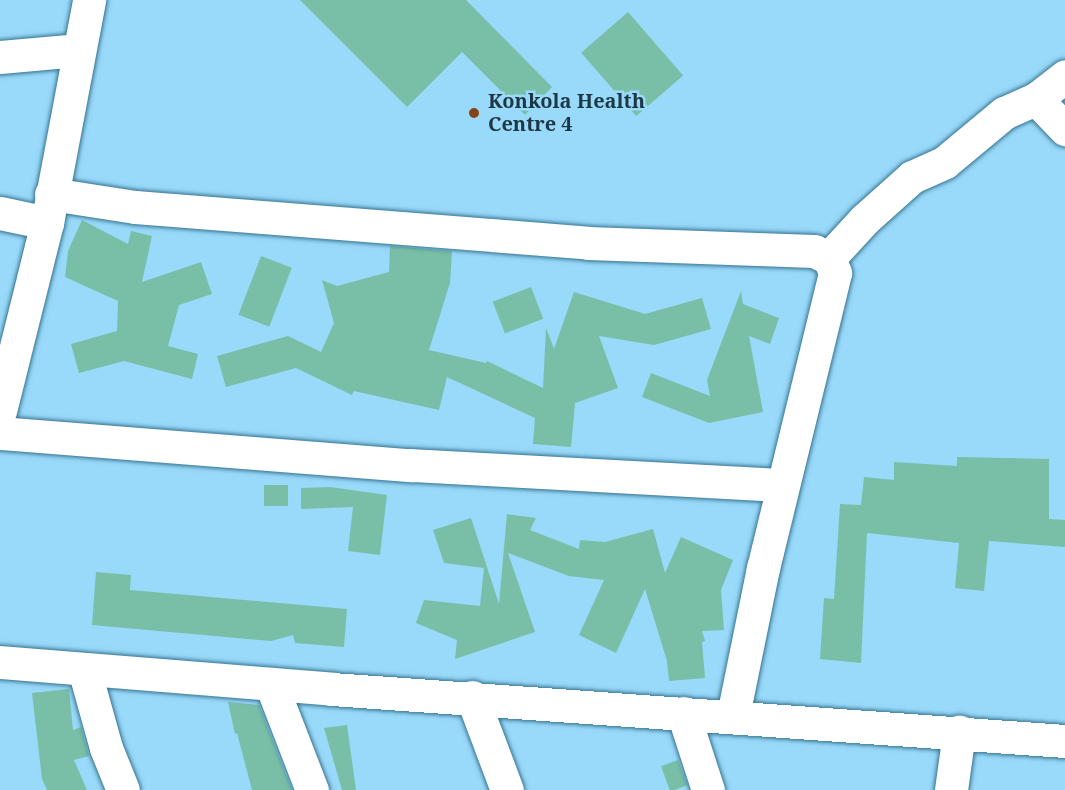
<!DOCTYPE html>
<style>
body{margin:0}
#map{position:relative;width:1065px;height:790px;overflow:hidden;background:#99d9f9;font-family:"Noto Serif",serif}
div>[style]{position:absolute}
.building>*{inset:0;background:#79bfa7;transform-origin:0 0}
.roads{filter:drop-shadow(0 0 2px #367491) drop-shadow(0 0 2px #367491)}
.minor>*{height:33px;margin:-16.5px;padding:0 16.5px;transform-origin:16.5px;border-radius:16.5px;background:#fff}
.dots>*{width:16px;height:16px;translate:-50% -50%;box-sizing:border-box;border:3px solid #99d9f9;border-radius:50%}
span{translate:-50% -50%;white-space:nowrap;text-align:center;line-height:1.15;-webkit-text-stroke:5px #99d9f9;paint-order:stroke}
.poi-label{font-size:20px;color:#1d3744;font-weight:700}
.left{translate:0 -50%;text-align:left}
</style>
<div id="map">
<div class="building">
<i style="clip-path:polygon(300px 0,466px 0,552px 87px,525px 115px,462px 52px,407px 107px)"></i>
<i style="left:628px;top:12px;width:84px;height:62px;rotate:49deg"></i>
<i style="clip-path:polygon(82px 220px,128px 244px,131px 231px,152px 236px,142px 282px,201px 262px,212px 294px,179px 305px,168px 346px,198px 354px,192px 379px,124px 361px,79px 373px,71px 344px,117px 331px,118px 301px,65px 277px,68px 251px)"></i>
<i style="clip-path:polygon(390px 246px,452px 251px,450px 283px,429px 350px,486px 363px,487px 361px,543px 388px,546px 328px,554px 349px,574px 292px,645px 314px,702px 298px,711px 329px,654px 345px,599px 336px,618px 388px,575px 403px,571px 447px,533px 444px,535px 418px,447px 377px,439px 410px,354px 391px,352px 395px,296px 368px,226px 387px,217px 356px,288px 336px,321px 352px,334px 323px,322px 280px,337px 286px,389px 272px)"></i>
<i style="left:261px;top:256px;width:33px;height:63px;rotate:21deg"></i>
<i style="left:531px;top:287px;width:34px;height:41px;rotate:69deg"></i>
<i style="clip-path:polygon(741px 291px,743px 304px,779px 318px,770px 344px,749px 336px,763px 412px,709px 423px,642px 397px,651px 373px,710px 396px,707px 380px)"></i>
<i style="clip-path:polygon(957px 457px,1049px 459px,1049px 519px,1065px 520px,1065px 547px,989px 541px,984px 591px,955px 588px,959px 543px,867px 533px,861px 663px,820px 659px,824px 598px,834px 599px,840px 504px,861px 505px,864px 477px,894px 480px,894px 462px,957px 466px)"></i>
<i style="left:264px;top:485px;width:24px;height:21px"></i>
<i style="clip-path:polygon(330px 487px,387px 495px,380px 555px,348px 551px,353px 507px,301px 509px,301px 488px)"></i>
<i style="clip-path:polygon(507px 514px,536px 518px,530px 530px,579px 549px,580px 540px,605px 542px,653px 529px,665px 573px,681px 537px,733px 560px,721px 590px,724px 630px,702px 631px,705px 641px,702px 642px,705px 678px,669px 681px,667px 661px,645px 589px,616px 653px,579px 635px,604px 580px,569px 576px,508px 553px,535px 632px,455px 659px,457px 640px,416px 623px,424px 600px,480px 606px,484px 568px,444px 563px,433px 530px,471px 518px,499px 604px)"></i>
<i style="clip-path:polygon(96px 572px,131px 575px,130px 590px,347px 609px,344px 647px,295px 643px,293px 635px,271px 641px,92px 625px)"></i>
<i style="clip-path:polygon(69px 689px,73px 730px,81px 727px,89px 756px,74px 760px,87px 790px,47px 790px,42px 779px,32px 693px)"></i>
<i style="clip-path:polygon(228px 702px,259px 705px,292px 790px,252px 790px,237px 733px,235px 734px)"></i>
<i style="clip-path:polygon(347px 725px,356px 790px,342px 790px,324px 728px)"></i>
<i style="left:678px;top:760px;width:27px;height:18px;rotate:70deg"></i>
</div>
<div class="roads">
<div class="minor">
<i style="left:0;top:57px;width:78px;rotate:-5.1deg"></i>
<i style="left:1036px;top:99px;width:42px;rotate:46deg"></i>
<i style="left:51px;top:194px;width:85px;rotate:8.8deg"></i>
<i style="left:135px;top:207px;width:454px;rotate:4.5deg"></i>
<i style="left:588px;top:243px;width:226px;rotate:2deg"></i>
<i style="left:814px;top:251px;width:17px;rotate:25deg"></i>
<i style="left:829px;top:258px;width:16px;rotate:68deg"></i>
<i style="left:835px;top:273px;width:304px;rotate:103.7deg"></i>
<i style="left:763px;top:568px;width:151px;rotate:101.5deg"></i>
<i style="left:0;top:213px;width:48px;rotate:12deg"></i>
<i style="left:829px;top:258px;width:53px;rotate:-47.3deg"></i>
<i style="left:865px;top:219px;width:63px;rotate:-41.8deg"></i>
<i style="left:912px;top:177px;width:36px;rotate:-24deg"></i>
<i style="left:945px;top:162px;width:77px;rotate:-39.7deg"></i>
<i style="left:1004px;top:113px;width:35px;rotate:-24deg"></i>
<i style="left:1036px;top:99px;width:37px;rotate:-38deg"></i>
<i style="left:0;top:411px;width:194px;rotate:-76deg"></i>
<i style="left:47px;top:223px;width:227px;rotate:-79.3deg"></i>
<i style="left:0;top:433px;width:412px;rotate:4.5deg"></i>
<i style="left:411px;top:465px;width:372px;rotate:3.1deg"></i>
<i style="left:0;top:662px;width:333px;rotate:4.6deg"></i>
<i style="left:332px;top:689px;width:735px;rotate:4.06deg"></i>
<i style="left:84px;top:669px;width:82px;rotate:74.4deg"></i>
<i style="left:106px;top:748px;width:45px;rotate:68deg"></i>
<i style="left:271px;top:684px;width:114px;rotate:68.9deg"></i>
<i style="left:472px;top:697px;width:99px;rotate:69.4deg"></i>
<i style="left:683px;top:713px;width:81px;rotate:72deg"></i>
<i style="left:951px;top:790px;width:59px;rotate:-82.1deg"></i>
</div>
</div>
<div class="dots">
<i style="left:474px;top:113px;background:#864314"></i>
</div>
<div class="poi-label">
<span class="left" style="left:488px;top:112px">Konkola Health<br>Centre 4</span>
</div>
</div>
